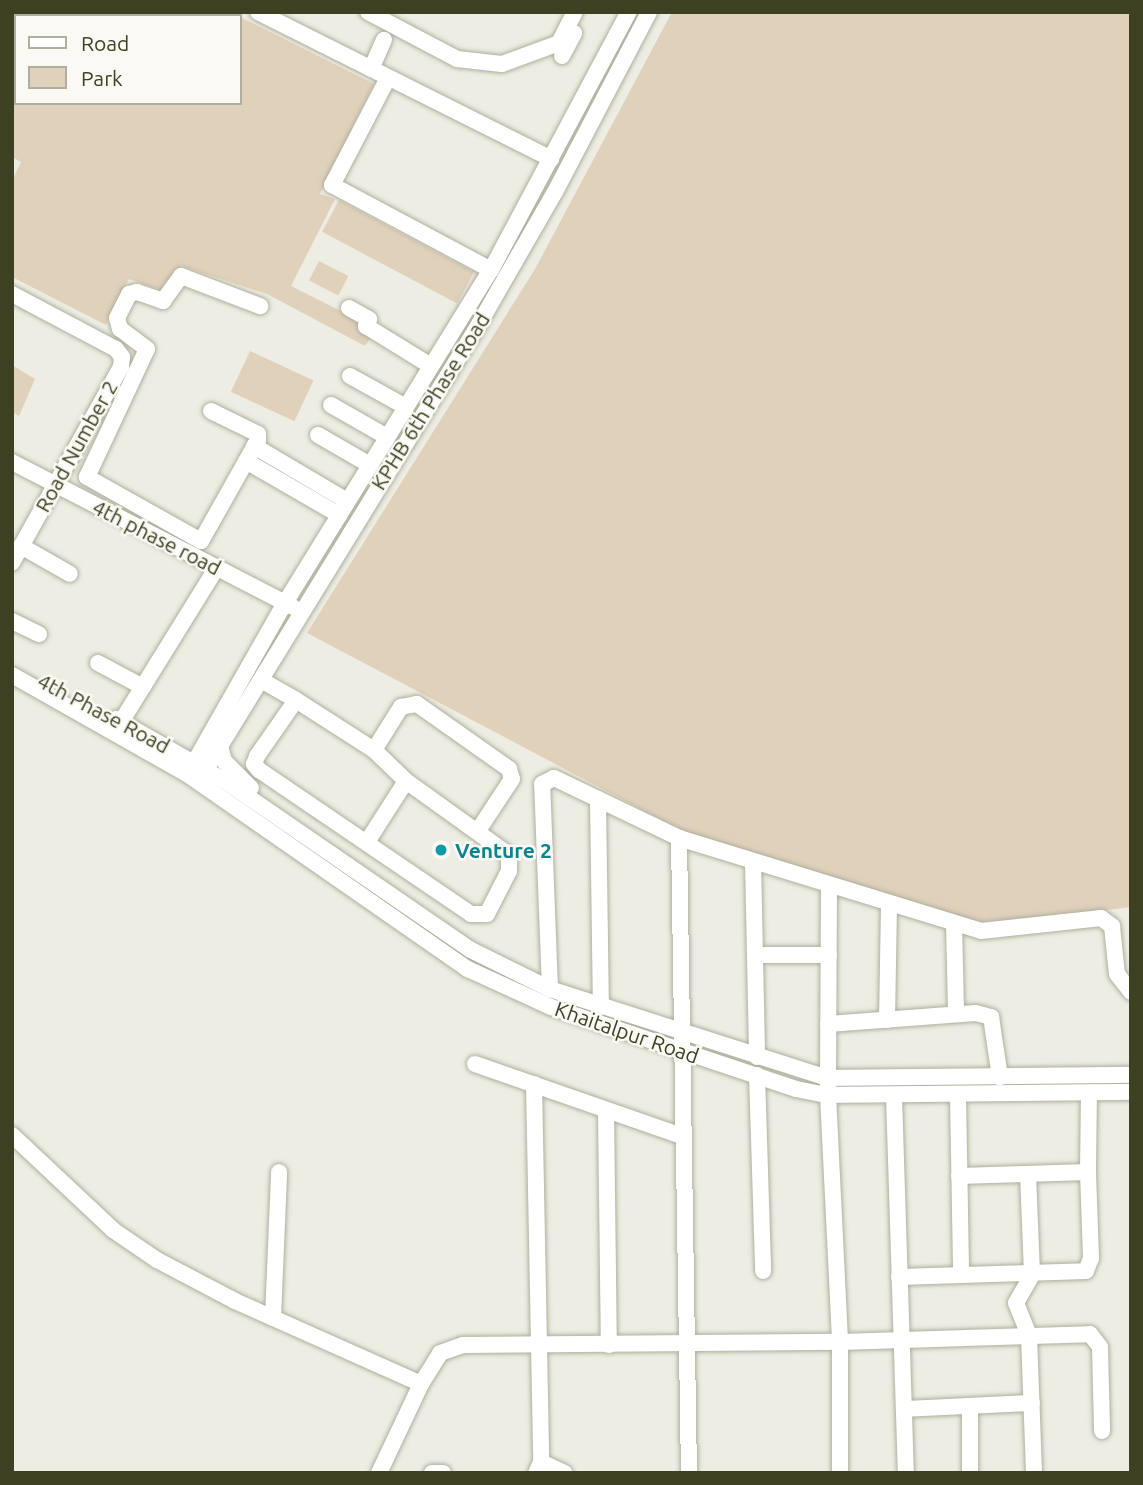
<!DOCTYPE html>
<style>
body{margin:0}
#map{position:relative;width:1143px;height:1485px;overflow:hidden;background:#eeede3;font-family:Ubuntu,sans-serif}
div>[style]{position:absolute}
.green>*{inset:0;background:#e0d1bb;transform-origin:0 0}
.roads{filter:drop-shadow(0 0 2px #afaf9e) drop-shadow(0 0 2px #afaf9e)}
.minor>*{height:16px;margin:-8px;padding:0 8px;transform-origin:8px;border-radius:8px;background:#fff}
.dots>*{width:19px;height:19px;translate:-50% -50%;box-sizing:border-box;border:4px solid #faf9f4;border-radius:50%}
span{translate:-50% -50%;white-space:nowrap;text-align:center;line-height:1.15;-webkit-text-stroke:5px #faf9f4;paint-order:stroke}
.street-label{font-size:21px;color:#3e4022}
.culture-label{font-size:21px;color:#0d838f;font-weight:700}
.left{translate:0 -50%;text-align:left}
.frame{position:absolute;inset:0;border:14px solid #3e4022;pointer-events:none}
.legend{position:absolute;left:14px;top:14px;width:228px;height:91px;box-sizing:border-box;background:#faf9f4;border:2px solid #afafa0;margin:0;padding:9px 12px;list-style:none;font-size:21px;color:#3e4022}
.legend li{display:flex;align-items:center;gap:14px;height:35px}
.legend b{width:35px;border:2px solid #afafa0}
</style>
<div id="map">
<div class="green">
<i style="clip-path:polygon(12px 12px,237px 16px,16px 16px,16px 103px,240px 103px,240px 17px,374px 84px,320px 194px,335px 199px,291px 286px,363px 322px,372px 336px,365px 346px,267px 294px,181px 266px,164px 291px,129px 279px,106px 325px,12px 277px,12px 181px,21px 162px,12px 157px)"></i>
<i style="clip-path:polygon(672px 12px,1131px 12px,1131px 907px,983px 925px,688px 834px,307px 633px,535px 269px)"></i>
<i style="left:339px;top:200px;width:153px;height:36px;rotate:28deg"></i>
<i style="left:319px;top:261px;width:33px;height:22px;rotate:27deg"></i>
<i style="left:250px;top:351px;width:70px;height:45px;rotate:25deg"></i>
<i style="clip-path:polygon(12px 365px,35px 379px,19px 416px,12px 412px)"></i>
</div>
<div class="roads">
<div class="minor">
<i style="left:258px;top:12px;width:328px;rotate:26.6deg"></i>
<i style="left:368px;top:12px;width:101px;rotate:27.8deg"></i>
<i style="left:457px;top:59px;width:45px;rotate:6.3deg"></i>
<i style="left:502px;top:64px;width:61px;rotate:-20.2deg"></i>
<i style="left:559px;top:43px;width:35px;rotate:-63deg"></i>
<i style="left:562px;top:56px;width:26px;rotate:-62deg"></i>
<i style="left:371px;top:69px;width:32px;rotate:-66deg"></i>
<i style="left:388px;top:78px;width:121px;rotate:117.6deg"></i>
<i style="left:332px;top:185px;width:180px;rotate:28.1deg"></i>
<i style="left:12px;top:294px;width:118px;rotate:27.9deg"></i>
<i style="left:116px;top:349px;width:10px;rotate:53deg"></i>
<i style="left:122px;top:357px;width:10px;rotate:96deg"></i>
<i style="left:121px;top:367px;width:224px;rotate:119.1deg"></i>
<i style="left:349px;top:308px;width:23px;rotate:29deg"></i>
<i style="left:369px;top:319px;width:8px;rotate:113deg"></i>
<i style="left:366px;top:326px;width:76px;rotate:31.6deg"></i>
<i style="left:350px;top:376px;width:64px;rotate:29deg"></i>
<i style="left:331px;top:405px;width:64px;rotate:29.7deg"></i>
<i style="left:211px;top:411px;width:52px;rotate:26.1deg"></i>
<i style="left:258px;top:434px;width:6px;rotate:90deg"></i>
<i style="left:258px;top:440px;width:116px;rotate:119.4deg"></i>
<i style="left:201px;top:541px;width:131px;rotate:-150.7deg"></i>
<i style="left:87px;top:477px;width:141px;rotate:-64.9deg"></i>
<i style="left:147px;top:349px;width:34px;rotate:-143deg"></i>
<i style="left:120px;top:329px;width:11px;rotate:-105deg"></i>
<i style="left:117px;top:318px;width:27px;rotate:-63deg"></i>
<i style="left:129px;top:294px;width:8px;rotate:-14deg"></i>
<i style="left:137px;top:292px;width:28px;rotate:19deg"></i>
<i style="left:163px;top:301px;width:31px;rotate:-54deg"></i>
<i style="left:181px;top:276px;width:85px;rotate:20.8deg"></i>
<i style="left:318px;top:435px;width:60px;rotate:30deg"></i>
<i style="left:254px;top:446px;width:108px;rotate:30.6deg"></i>
<i style="left:246px;top:461px;width:108px;rotate:30.1deg"></i>
<i style="left:12px;top:462px;width:316px;rotate:27.3deg"></i>
<i style="left:21px;top:546px;width:56px;rotate:29.7deg"></i>
<i style="left:12px;top:621px;width:30px;rotate:26deg"></i>
<i style="left:98px;top:663px;width:51px;rotate:28.1deg"></i>
<i style="left:12px;top:675px;width:201px;rotate:29.5deg"></i>
<i style="left:187px;top:774px;width:342px;rotate:34.8deg"></i>
<i style="left:468px;top:969px;width:91px;rotate:24.6deg"></i>
<i style="left:551px;top:1007px;width:258px;rotate:18.5deg"></i>
<i style="left:796px;top:1089px;width:33px;rotate:11deg"></i>
<i style="left:828px;top:1095px;width:303px;rotate:-0.6deg"></i>
<i style="left:261px;top:680px;width:40px;rotate:29.7deg"></i>
<i style="left:296px;top:700px;width:93px;rotate:32.7deg"></i>
<i style="left:374px;top:750px;width:45px;rotate:44.1deg"></i>
<i style="left:406px;top:781px;width:127px;rotate:35.7deg"></i>
<i style="left:509px;top:855px;width:16px;rotate:90deg"></i>
<i style="left:509px;top:871px;width:48px;rotate:117.1deg"></i>
<i style="left:487px;top:914px;width:16px;rotate:180deg"></i>
<i style="left:471px;top:914px;width:256px;rotate:-145.8deg"></i>
<i style="left:259px;top:770px;width:8px;rotate:-130deg"></i>
<i style="left:254px;top:764px;width:9px;rotate:-69deg"></i>
<i style="left:257px;top:756px;width:68px;rotate:-55.1deg"></i>
<i style="left:116px;top:719px;width:125px;rotate:29.6deg"></i>
<i style="left:225px;top:781px;width:298px;rotate:34.5deg"></i>
<i style="left:471px;top:950px;width:88px;rotate:26.3deg"></i>
<i style="left:550px;top:989px;width:292px;rotate:17.8deg"></i>
<i style="left:828px;top:1078px;width:303px;rotate:-0.6deg"></i>
<i style="left:121px;top:722px;width:182px;rotate:-58.2deg"></i>
<i style="left:220px;top:746px;width:16px;rotate:75deg"></i>
<i style="left:224px;top:761px;width:38px;rotate:45deg"></i>
<i style="left:374px;top:750px;width:51px;rotate:-57.9deg"></i>
<i style="left:401px;top:707px;width:16px;rotate:-11deg"></i>
<i style="left:417px;top:704px;width:113px;rotate:35.2deg"></i>
<i style="left:509px;top:769px;width:10px;rotate:73deg"></i>
<i style="left:512px;top:779px;width:60px;rotate:123.4deg"></i>
<i style="left:190px;top:770px;width:192px;rotate:-60.4deg"></i>
<i style="left:285px;top:603px;width:392px;rotate:-58.3deg"></i>
<i style="left:491px;top:270px;width:293px;rotate:-61.9deg"></i>
<i style="left:201px;top:777px;width:523px;rotate:-58.44deg"></i>
<i style="left:475px;top:331px;width:160px;rotate:-60.1deg"></i>
<i style="left:555px;top:192px;width:203px;rotate:-62.4deg"></i>
<i style="left:598px;top:799px;width:206px;rotate:89.2deg"></i>
<i style="left:679px;top:838px;width:635px;rotate:89.1deg"></i>
<i style="left:367px;top:842px;width:72px;rotate:-57.4deg"></i>
<i style="left:753px;top:861px;width:196px;rotate:88.8deg"></i>
<i style="left:829px;top:886px;width:209px;rotate:90.3deg"></i>
<i style="left:828px;top:1095px;width:247px;rotate:87.2deg"></i>
<i style="left:840px;top:1342px;width:131px;rotate:90deg"></i>
<i style="left:954px;top:923px;width:91px;rotate:88.7deg"></i>
<i style="left:756px;top:955px;width:73px"></i>
<i style="left:550px;top:989px;width:205px;rotate:-92.2deg"></i>
<i style="left:542px;top:784px;width:13px;rotate:-27deg"></i>
<i style="left:554px;top:778px;width:139px;rotate:25.6deg"></i>
<i style="left:679px;top:838px;width:316px;rotate:17.1deg"></i>
<i style="left:981px;top:931px;width:121px;rotate:-6.2deg"></i>
<i style="left:1101px;top:918px;width:14px;rotate:36deg"></i>
<i style="left:1112px;top:926px;width:48px;rotate:84.1deg"></i>
<i style="left:1117px;top:974px;width:23px;rotate:52deg"></i>
<i style="left:887px;top:1020px;width:117px;rotate:-89deg"></i>
<i style="left:828px;top:1024px;width:148px;rotate:-4.3deg"></i>
<i style="left:976px;top:1013px;width:16px;rotate:15deg"></i>
<i style="left:991px;top:1017px;width:61px;rotate:81.5deg"></i>
<i style="left:475px;top:1064px;width:219px;rotate:19.2deg"></i>
<i style="left:757px;top:1075px;width:196px;rotate:88.2deg"></i>
<i style="left:534px;top:1084px;width:378px;rotate:88.9deg"></i>
<i style="left:541px;top:1462px;width:12px;rotate:114deg"></i>
<i style="left:894px;top:1096px;width:377px;rotate:88.2deg"></i>
<i style="left:958px;top:1096px;width:179px;rotate:89deg"></i>
<i style="left:606px;top:1111px;width:234px;rotate:89.3deg"></i>
<i style="left:12px;top:1135px;width:139px;rotate:43.2deg"></i>
<i style="left:113px;top:1230px;width:53px;rotate:34.3deg"></i>
<i style="left:157px;top:1260px;width:88px;rotate:27.7deg"></i>
<i style="left:235px;top:1301px;width:204px;rotate:24deg"></i>
<i style="left:421px;top:1384px;width:36px;rotate:-58deg"></i>
<i style="left:440px;top:1353px;width:24px;rotate:-19deg"></i>
<i style="left:463px;top:1345px;width:377px;rotate:-0.5deg"></i>
<i style="left:840px;top:1342px;width:250px;rotate:-1.8deg"></i>
<i style="left:1090px;top:1334px;width:16px;rotate:52deg"></i>
<i style="left:1100px;top:1347px;width:84px;rotate:88.6deg"></i>
<i style="left:1088px;top:1172px;width:79px;rotate:-89.3deg"></i>
<i style="left:1028px;top:1174px;width:101px;rotate:87.7deg"></i>
<i style="left:1032px;top:1275px;width:32px;rotate:120deg"></i>
<i style="left:1016px;top:1303px;width:35px;rotate:68deg"></i>
<i style="left:1029px;top:1336px;width:137px;rotate:87.9deg"></i>
<i style="left:899px;top:1277px;width:187px;rotate:-1.8deg"></i>
<i style="left:1086px;top:1271px;width:14px;rotate:-69deg"></i>
<i style="left:1091px;top:1258px;width:86px;rotate:-92deg"></i>
<i style="left:1088px;top:1172px;width:129px;rotate:178.2deg"></i>
<i style="left:273px;top:1318px;width:146px;rotate:-87.6deg"></i>
<i style="left:970px;top:1406px;width:67px;rotate:90deg"></i>
<i style="left:904px;top:1409px;width:128px;rotate:-2.7deg"></i>
<i style="left:541px;top:1462px;width:26px;rotate:25deg"></i>
<i style="left:379px;top:1473px;width:98px;rotate:-64.7deg"></i>
<i style="left:432px;top:1473px;width:11px"></i>
</div>
</div>
<div class="dots">
<i style="left:441px;top:850px;background:#0f9aa8"></i>
</div>
<div class="street-label">
<span style="left:430px;top:401px;rotate:-58deg">KPHB 6th Phase Road</span>
<span style="left:76px;top:446px;rotate:-61deg">Road Number 2</span>
<span style="left:157px;top:537px;rotate:27deg">4th phase road</span>
<span style="left:104px;top:713px;rotate:28deg">4th Phase Road</span>
<span style="left:627px;top:1032px;rotate:19deg">Khaitalpur Road</span>
</div>
<div class="culture-label">
<span class="left" style="left:455px;top:850px">Venture 2</span>
</div>
<div class="frame"></div>
<ul class="legend">
<li><b style="height:9px;background:#fff"></b>Road</li>
<li><b style="height:19px;background:#e0d1bb"></b>Park</li>
</ul>
</div>
